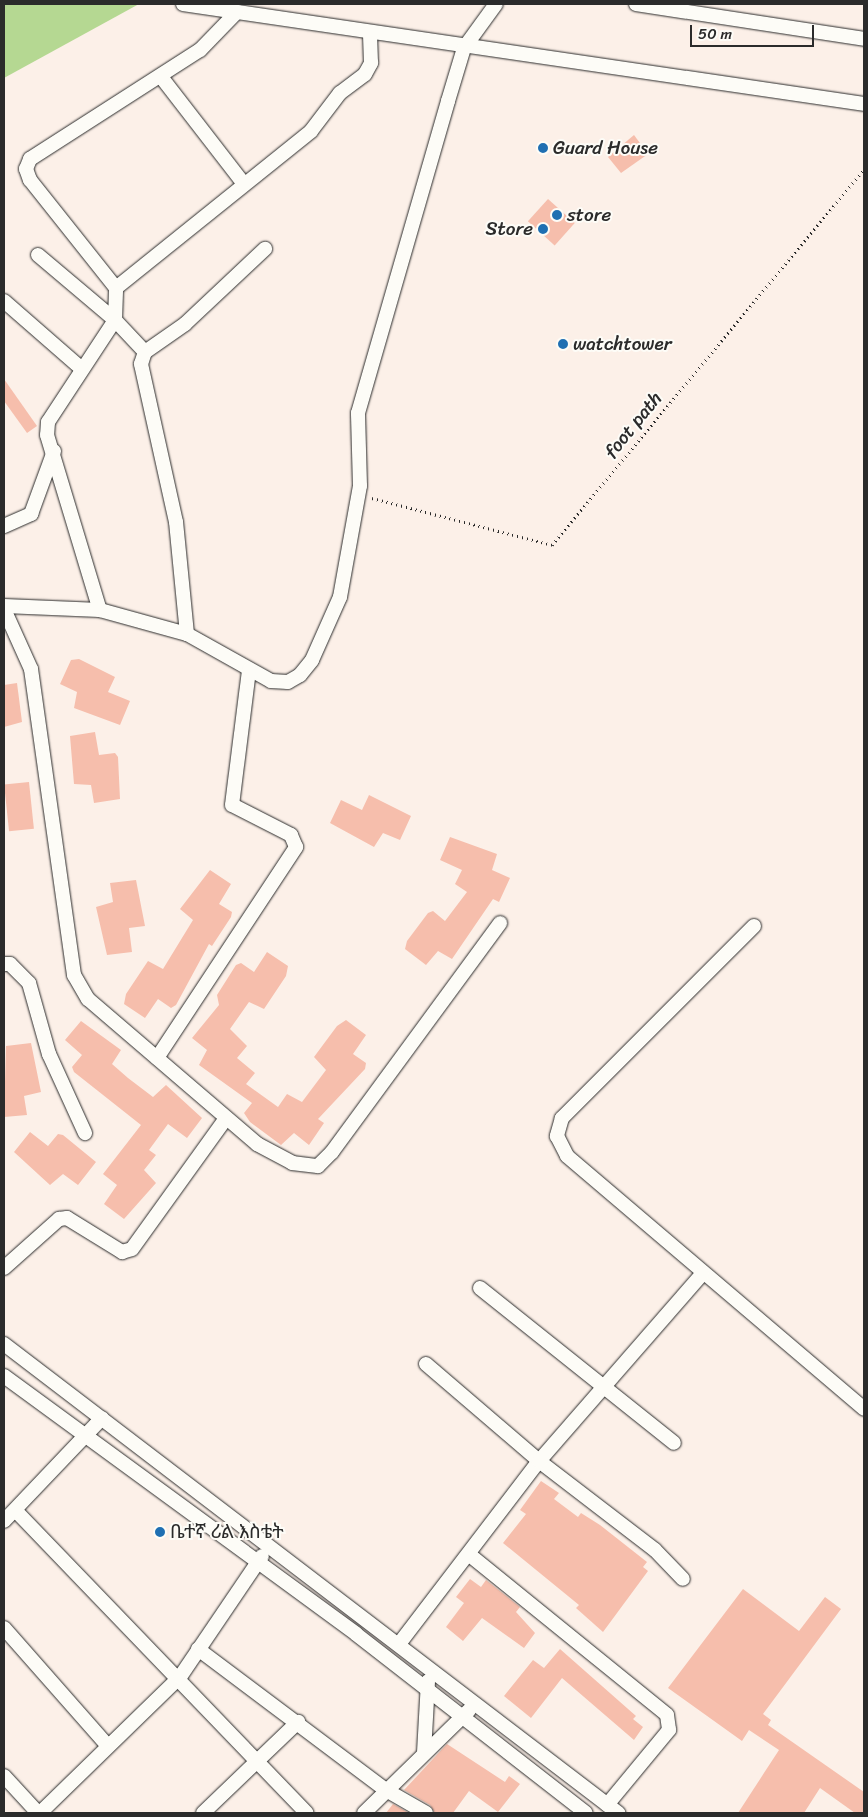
<!DOCTYPE html>
<meta charset="utf-8">
<style>
body{margin:0}
#map{position:relative;width:868px;height:1817px;overflow:hidden;background:#fcf0e8;font-family:Sriracha,"Noto Sans Ethiopic",sans-serif}
div>[style]{position:absolute}
.green>*{inset:0;background:#b5d892}
.building>*{inset:0;background:#f6beac;transform-origin:0 0}
.path>*{height:3px;margin-top:-1.5px;transform-origin:0;background:repeating-linear-gradient(90deg,#2b2b2b 0 1px,transparent 0 5px)}
.roads{filter:drop-shadow(0 0 1px #2b2b2b) drop-shadow(0 0 1px #2b2b2b)}
.minor>*{height:14px;margin:-7px;padding:0 7px;transform-origin:7px;border-radius:7px;background:#fdfcf7}
.dots>*{width:14px;height:14px;translate:-50% -50%;box-sizing:border-box;border:2px solid #fdfcf7;border-radius:50%}
span{translate:-50% -50%;white-space:nowrap;text-align:center;line-height:1.15;-webkit-text-stroke:4px #fdfcf7;paint-order:stroke}
.poi-label{font-size:19px;color:#2b2b2b}
.left{translate:0 -50%;text-align:left}
.right{translate:-100% -50%;text-align:right}
.street-label{font-size:19px;color:#2b2b2b}
.frame{position:absolute;inset:0;border:5px solid #2b2b2b;pointer-events:none}
.scale{position:absolute;left:690px;top:25px;width:124px;height:22px;box-sizing:border-box;border:2px solid #2b2b2b;border-top:0;padding-left:6px;font-size:15px;line-height:18px;white-space:nowrap;color:#2b2b2b;-webkit-text-stroke:4px #fdfcf7;paint-order:stroke}
</style>
<div id="map">
<div class="green">
<i style="clip-path:polygon(4px 4px,139px 4px,4px 78px)"></i>
</div>
<div class="building">
<i style="clip-path:polygon(634px 135px,648px 154px,621px 173px,608px 157px)"></i>
<i style="left:548px;top:199px;width:36px;height:30px;rotate:42deg"></i>
<i style="clip-path:polygon(4px 379px,37px 426px,27px 433px,4px 401px)"></i>
<i style="clip-path:polygon(79px 659px,115px 677px,108px 692px,130px 701px,120px 725px,74px 708px,77px 692px,60px 684px,71px 660px)"></i>
<i style="clip-path:polygon(17px 683px,22px 722px,4px 727px,4px 685px)"></i>
<i style="clip-path:polygon(95px 732px,99px 755px,115px 753px,118px 757px,120px 799px,94px 803px,91px 785px,74px 784px,70px 736px)"></i>
<i style="left:29px;top:782px;width:47px;height:25px;rotate:84deg"></i>
<i style="clip-path:polygon(369px 795px,411px 816px,400px 840px,383px 833px,374px 847px,330px 823px,341px 800px,362px 810px)"></i>
<i style="clip-path:polygon(450px 837px,497px 854px,492px 870px,510px 878px,499px 902px,493px 899px,452px 959px,438px 951px,426px 965px,405px 949px,407px 941px,428px 913px,433px 911px,445px 921px,467px 892px,455px 884px,462px 870px,440px 860px)"></i>
<i style="clip-path:polygon(210px 870px,231px 884px,219px 904px,232px 912px,231px 917px,212px 946px,209px 944px,176px 1005px,171px 1008px,158px 999px,145px 1018px,124px 1004px,126px 994px,148px 961px,163px 969px,193px 920px,180px 909px)"></i>
<i style="clip-path:polygon(136px 880px,145px 926px,129px 928px,132px 952px,107px 955px,96px 907px,113px 902px,110px 883px)"></i>
<i style="clip-path:polygon(267px 952px,288px 966px,286px 976px,264px 1009px,249px 1002px,230px 1029px,247px 1046px,237px 1058px,255px 1073px,246px 1084px,278px 1107px,287px 1094px,302px 1102px,326px 1070px,314px 1057px,337px 1026px,346px 1020px,366px 1035px,353px 1054px,366px 1063px,365px 1069px,318px 1119px,324px 1123px,309px 1145px,294px 1133px,281px 1145px,250px 1122px,244px 1113px,252px 1103px,199px 1065px,207px 1050px,192px 1038px,219px 1005px,217px 995px,236px 965px,241px 963px,254px 972px)"></i>
<i style="clip-path:polygon(81px 1021px,121px 1050px,112px 1064px,128px 1078px,153px 1097px,166px 1085px,202px 1118px,187px 1138px,168px 1124px,149px 1150px,156px 1155px,144px 1170px,156px 1183px,124px 1219px,104px 1204px,117px 1185px,103px 1174px,141px 1125px,74px 1072px,72px 1067px,82px 1055px,65px 1040px)"></i>
<i style="clip-path:polygon(31px 1043px,41px 1092px,24px 1096px,27px 1115px,4px 1117px,6px 1046px)"></i>
<i style="clip-path:polygon(30px 1132px,48px 1146px,58px 1134px,63px 1135px,96px 1162px,78px 1185px,63px 1174px,50px 1185px,14px 1152px)"></i>
<i style="clip-path:polygon(541px 1481px,559px 1493px,554px 1499px,578px 1517px,581px 1513px,600px 1525px,647px 1562px,643px 1567px,648px 1571px,603px 1632px,576px 1608px,579px 1605px,503px 1543px,526px 1514px,520px 1510px)"></i>
<i style="clip-path:polygon(470px 1579px,481px 1587px,486px 1580px,520px 1607px,516px 1612px,535px 1633px,524px 1648px,482px 1618px,463px 1641px,446px 1627px,464px 1603px,456px 1597px)"></i>
<i style="clip-path:polygon(743px 1589px,799px 1631px,825px 1597px,841px 1609px,763px 1714px,771px 1720px,768px 1725px,864px 1792px,864px 1813px,855px 1813px,820px 1788px,804px 1813px,738px 1813px,779px 1750px,749px 1730px,742px 1741px,668px 1688px)"></i>
<i style="clip-path:polygon(560px 1649px,636px 1716px,633px 1719px,643px 1727px,634px 1740px,562px 1678px,531px 1718px,504px 1696px,533px 1660px,544px 1668px)"></i>
<i style="clip-path:polygon(447px 1744px,505px 1782px,509px 1776px,520px 1784px,498px 1812px,469px 1791px,453px 1813px,435px 1813px,430px 1805px,404px 1790px)"></i>
<i style="clip-path:polygon(393px 1804px,409px 1813px,386px 1813px)"></i>
</div>
<div class="path">
<i style="left:372px;top:498px;width:186px;rotate:14.6deg"></i>
<i style="left:552px;top:545px;width:489px;rotate:-50.3deg"></i>
</div>
<div class="roads">
<div class="minor">
<i style="left:183px;top:4px;width:688px;rotate:8.35deg"></i>
<i style="left:636px;top:4px;width:231px;rotate:8.7deg"></i>
<i style="left:162px;top:78px;width:134px;rotate:52.3deg"></i>
<i style="left:38px;top:255px;width:101px;rotate:40.2deg"></i>
<i style="left:115px;top:320px;width:122px;rotate:123.3deg"></i>
<i style="left:48px;top:422px;width:13px;rotate:94deg"></i>
<i style="left:47px;top:435px;width:183px;rotate:73.2deg"></i>
<i style="left:116px;top:288px;width:250px;rotate:-38.8deg"></i>
<i style="left:311px;top:131px;width:48px;rotate:-52.7deg"></i>
<i style="left:340px;top:93px;width:31px;rotate:-37deg"></i>
<i style="left:365px;top:74px;width:13px;rotate:-61deg"></i>
<i style="left:371px;top:63px;width:29px;rotate:-92deg"></i>
<i style="left:4px;top:301px;width:103px;rotate:41.1deg"></i>
<i style="left:145px;top:352px;width:49px;rotate:-35deg"></i>
<i style="left:185px;top:324px;width:110px;rotate:-43.2deg"></i>
<i style="left:4px;top:526px;width:30px;rotate:-24deg"></i>
<i style="left:31px;top:514px;width:67px;rotate:-69.9deg"></i>
<i style="left:4px;top:606px;width:96px;rotate:2.4deg"></i>
<i style="left:100px;top:610px;width:90px;rotate:15.4deg"></i>
<i style="left:187px;top:634px;width:96px;rotate:29.2deg"></i>
<i style="left:271px;top:681px;width:17px;rotate:3deg"></i>
<i style="left:288px;top:682px;width:14px;rotate:-30deg"></i>
<i style="left:300px;top:675px;width:19px;rotate:-51deg"></i>
<i style="left:312px;top:660px;width:69px;rotate:-66deg"></i>
<i style="left:340px;top:597px;width:113px;rotate:-79.8deg"></i>
<i style="left:360px;top:486px;width:73px;rotate:-91.6deg"></i>
<i style="left:358px;top:413px;width:325px;rotate:-73.9deg"></i>
<i style="left:448px;top:101px;width:55px;rotate:-73.2deg"></i>
<i style="left:464px;top:48px;width:54px;rotate:-54deg"></i>
<i style="left:4px;top:609px;width:66px;rotate:65.8deg"></i>
<i style="left:31px;top:669px;width:309px;rotate:82deg"></i>
<i style="left:74px;top:975px;width:28px;rotate:60deg"></i>
<i style="left:88px;top:999px;width:223px;rotate:40.6deg"></i>
<i style="left:257px;top:1144px;width:40px;rotate:28deg"></i>
<i style="left:292px;top:1163px;width:26px;rotate:7deg"></i>
<i style="left:318px;top:1166px;width:20px;rotate:-45deg"></i>
<i style="left:332px;top:1152px;width:284px;rotate:-53.7deg"></i>
<i style="left:187px;top:634px;width:113px;rotate:-95.6deg"></i>
<i style="left:176px;top:522px;width:162px;rotate:-102.5deg"></i>
<i style="left:141px;top:364px;width:13px;rotate:-72deg"></i>
<i style="left:145px;top:352px;width:44px;rotate:-133.2deg"></i>
<i style="left:115px;top:320px;width:32px;rotate:-88deg"></i>
<i style="left:116px;top:288px;width:138px;rotate:-128.5deg"></i>
<i style="left:30px;top:180px;width:12px;rotate:-110deg"></i>
<i style="left:26px;top:169px;width:11px;rotate:-68deg"></i>
<i style="left:30px;top:159px;width:202px;rotate:-32.7deg"></i>
<i style="left:200px;top:50px;width:53px;rotate:-45.8deg"></i>
<i style="left:754px;top:926px;width:272px;rotate:135deg"></i>
<i style="left:562px;top:1118px;width:19px;rotate:106deg"></i>
<i style="left:557px;top:1136px;width:22px;rotate:63deg"></i>
<i style="left:567px;top:1156px;width:390px;rotate:40.4deg"></i>
<i style="left:4px;top:964px;width:6px"></i>
<i style="left:10px;top:964px;width:27px;rotate:45deg"></i>
<i style="left:29px;top:983px;width:74px;rotate:74.3deg"></i>
<i style="left:49px;top:1054px;width:87px;rotate:65.5deg"></i>
<i style="left:157px;top:1058px;width:253px;rotate:-56.6deg"></i>
<i style="left:296px;top:847px;width:13px;rotate:-113deg"></i>
<i style="left:291px;top:835px;width:66px;rotate:-153deg"></i>
<i style="left:232px;top:805px;width:136px;rotate:-82.8deg"></i>
<i style="left:4px;top:1268px;width:74px;rotate:-41.7deg"></i>
<i style="left:59px;top:1219px;width:8px;rotate:-7deg"></i>
<i style="left:67px;top:1218px;width:65px;rotate:31.7deg"></i>
<i style="left:122px;top:1252px;width:10px;rotate:-17deg"></i>
<i style="left:132px;top:1249px;width:161px;rotate:-54.3deg"></i>
<i style="left:480px;top:1288px;width:248px;rotate:38.6deg"></i>
<i style="left:4px;top:1344px;width:773px;rotate:37.37deg"></i>
<i style="left:426px;top:1364px;width:149px;rotate:40.6deg"></i>
<i style="left:539px;top:1461px;width:146px;rotate:37.5deg"></i>
<i style="left:655px;top:1550px;width:40px;rotate:46deg"></i>
<i style="left:4px;top:1376px;width:436px;rotate:36.2deg"></i>
<i style="left:356px;top:1634px;width:291px;rotate:37.9deg"></i>
<i style="left:16px;top:1511px;width:419px;rotate:46.1deg"></i>
<i style="left:4px;top:1521px;width:142px;rotate:-46.4deg"></i>
<i style="left:471px;top:1556px;width:252px;rotate:39deg"></i>
<i style="left:667px;top:1715px;width:15px;rotate:82deg"></i>
<i style="left:669px;top:1730px;width:97px;rotate:129.6deg"></i>
<i style="left:4px;top:1628px;width:157px;rotate:48.6deg"></i>
<i style="left:399px;top:1644px;width:230px;rotate:-52.6deg"></i>
<i style="left:539px;top:1461px;width:248px;rotate:-48.9deg"></i>
<i style="left:198px;top:1649px;width:235px;rotate:36.9deg"></i>
<i style="left:386px;top:1790px;width:46px;rotate:29.9deg"></i>
<i style="left:424px;top:1753px;width:72px;rotate:-86.8deg"></i>
<i style="left:4px;top:1776px;width:50px;rotate:47.4deg"></i>
<i style="left:40px;top:1813px;width:195px;rotate:-44.2deg"></i>
<i style="left:180px;top:1677px;width:146px;rotate:-55.9deg"></i>
<i style="left:203px;top:1813px;width:132px;rotate:-43.8deg"></i>
<i style="left:364px;top:1813px;width:147px;rotate:-44.4deg"></i>
</div>
</div>
<div class="dots">
<i style="left:543px;top:148px;background:#1f6fb2"></i>
<i style="left:557px;top:215px;background:#1f6fb2"></i>
<i style="left:543px;top:229px;background:#1f6fb2"></i>
<i style="left:563px;top:344px;background:#1f6fb2"></i>
<i style="left:160px;top:1532px;background:#1f6fb2"></i>
</div>
<div class="poi-label">
<span class="left" style="left:553px;top:148px">Guard House</span>
<span class="left" style="left:567px;top:215px">store</span>
<span class="right" style="left:533px;top:229px">Store</span>
<span class="left" style="left:573px;top:344px">watchtower</span>
<span class="left" style="left:170px;top:1532px">ቤተኛ ሪል እስቴት</span>
</div>
<div class="street-label">
<span style="left:633px;top:425px;rotate:-51deg">foot path</span>
</div>
<div class="frame"></div>
<div class="scale">50 m</div>
</div>
